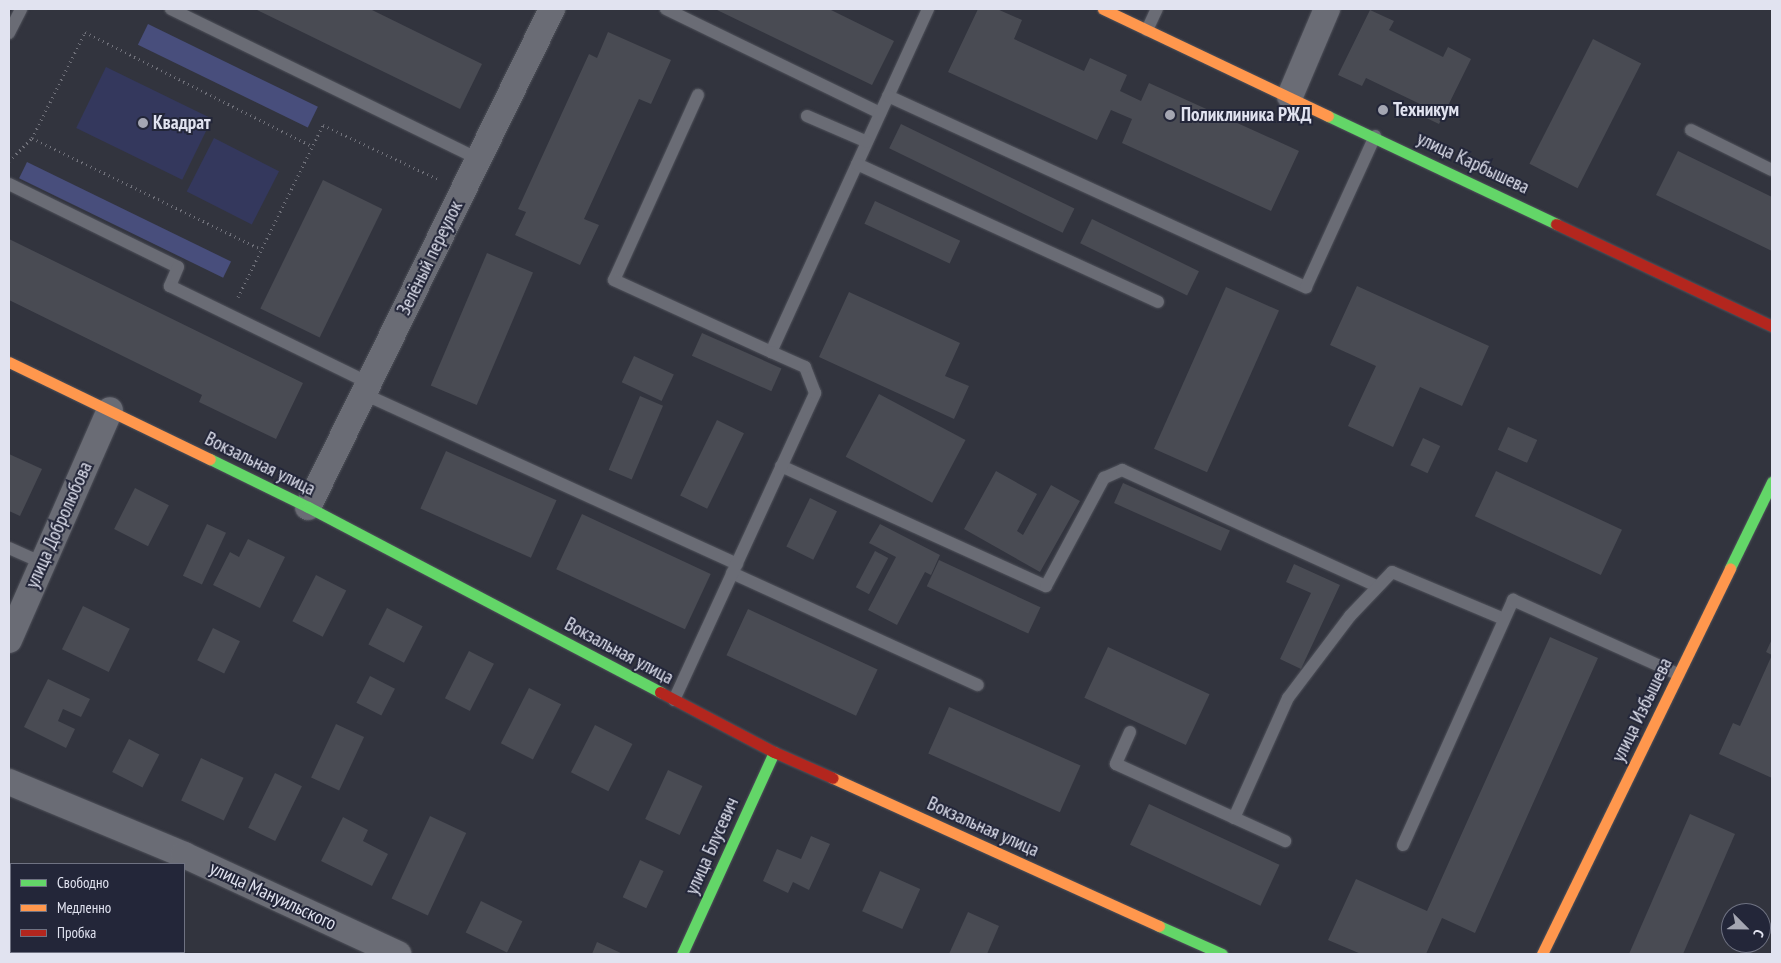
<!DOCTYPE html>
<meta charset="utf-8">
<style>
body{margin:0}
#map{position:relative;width:1781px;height:963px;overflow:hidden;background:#32343e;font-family:"PT Sans Narrow",sans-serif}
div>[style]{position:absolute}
.green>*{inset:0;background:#34385d;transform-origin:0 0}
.forest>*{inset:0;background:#484e7c;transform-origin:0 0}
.building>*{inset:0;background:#494b53;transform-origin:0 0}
.path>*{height:3px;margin-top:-1.5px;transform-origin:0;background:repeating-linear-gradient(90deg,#70717a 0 1px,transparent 0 5px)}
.roads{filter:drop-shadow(0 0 1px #4f515a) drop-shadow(0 0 1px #4f515a)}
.lane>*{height:12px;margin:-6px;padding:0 6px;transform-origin:6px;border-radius:6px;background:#6a6c75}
.street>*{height:26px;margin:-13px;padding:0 13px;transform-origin:13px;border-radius:13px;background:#6a6c75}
.fast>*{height:11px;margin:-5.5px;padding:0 5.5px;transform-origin:5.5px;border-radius:5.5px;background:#63d668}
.slow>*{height:11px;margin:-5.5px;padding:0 5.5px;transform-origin:5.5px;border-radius:5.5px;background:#ff974d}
.jam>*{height:11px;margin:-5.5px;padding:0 5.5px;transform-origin:5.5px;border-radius:5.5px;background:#b3261e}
.dots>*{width:14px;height:14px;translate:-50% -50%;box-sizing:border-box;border:2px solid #232639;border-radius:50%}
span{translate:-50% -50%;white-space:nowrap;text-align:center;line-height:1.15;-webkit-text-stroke:4px #232639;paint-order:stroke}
.poi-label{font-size:19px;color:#e1e3f0;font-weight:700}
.left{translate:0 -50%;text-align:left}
.street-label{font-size:19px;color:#e1e3f0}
.frame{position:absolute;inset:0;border:10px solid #e1e3f0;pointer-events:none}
.legend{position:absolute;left:10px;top:863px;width:175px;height:90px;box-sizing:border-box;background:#232639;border:1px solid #6f7282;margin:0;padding:6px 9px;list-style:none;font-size:15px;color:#e1e3f0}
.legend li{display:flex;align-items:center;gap:10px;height:25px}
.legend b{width:25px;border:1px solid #6f7282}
.north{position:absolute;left:1721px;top:903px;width:50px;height:50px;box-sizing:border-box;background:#232639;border:1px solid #6f7282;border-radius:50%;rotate:113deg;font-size:14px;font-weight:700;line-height:20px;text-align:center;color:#e1e3f0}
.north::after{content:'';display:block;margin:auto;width:18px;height:22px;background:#a4a6b2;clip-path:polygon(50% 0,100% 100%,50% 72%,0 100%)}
</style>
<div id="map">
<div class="green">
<i style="left:106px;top:67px;width:118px;height:68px;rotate:26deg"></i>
<i style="left:214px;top:138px;width:73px;height:60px;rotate:27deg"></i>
</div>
<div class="forest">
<i style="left:148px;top:24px;width:189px;height:23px;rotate:26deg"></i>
<i style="left:27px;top:162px;width:227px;height:18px;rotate:26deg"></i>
</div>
<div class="building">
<i style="clip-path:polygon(255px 9px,370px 9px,482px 64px,460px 109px)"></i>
<i style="clip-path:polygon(715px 9px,829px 9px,894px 41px,872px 85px)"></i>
<i style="clip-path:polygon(978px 9px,997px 9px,1022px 20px,1014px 39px,1084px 71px,1090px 58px,1127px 75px,1120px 91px,1141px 101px,1149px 83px,1299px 151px,1271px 211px,1122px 143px,1132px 119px,1111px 110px,1097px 140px,948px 72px)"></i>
<i style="clip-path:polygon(1370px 10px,1394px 21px,1389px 30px,1443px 57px,1448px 47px,1471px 59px,1439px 124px,1416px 113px,1420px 104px,1366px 78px,1362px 86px,1338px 75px)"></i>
<i style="clip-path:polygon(608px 32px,671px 60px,651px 104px,639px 99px,584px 219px,599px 225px,580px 265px,515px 235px,526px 212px,518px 209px,589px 54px,597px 58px)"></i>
<i style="left:1593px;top:39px;width:54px;height:140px;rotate:27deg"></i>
<i style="left:901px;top:124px;width:193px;height:27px;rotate:26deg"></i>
<i style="clip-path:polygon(1678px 151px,1772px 197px,1772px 251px,1656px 195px)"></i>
<i style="left:323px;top:180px;width:66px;height:143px;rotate:26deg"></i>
<i style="left:875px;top:201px;width:94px;height:25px;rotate:25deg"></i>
<i style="left:1092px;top:219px;width:119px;height:27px;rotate:26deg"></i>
<i style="clip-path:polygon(9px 239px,303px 383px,276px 439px,199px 402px,202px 395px,9px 300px)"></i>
<i style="left:487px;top:253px;width:50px;height:144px;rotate:23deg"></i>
<i style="clip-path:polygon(1357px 286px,1489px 346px,1462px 406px,1420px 387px,1393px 447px,1348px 426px,1376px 366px,1330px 345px)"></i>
<i style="left:1226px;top:287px;width:58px;height:177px;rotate:24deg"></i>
<i style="clip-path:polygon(849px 292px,960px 343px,945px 376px,969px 386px,954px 419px,819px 357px)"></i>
<i style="left:702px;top:333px;width:87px;height:25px;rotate:24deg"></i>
<i style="left:634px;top:356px;width:44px;height:29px;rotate:25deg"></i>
<i style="left:879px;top:394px;width:98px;height:71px;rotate:28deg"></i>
<i style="left:640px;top:396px;width:25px;height:80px;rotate:23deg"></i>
<i style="left:717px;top:420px;width:30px;height:84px;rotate:26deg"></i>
<i style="left:1508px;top:427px;width:32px;height:25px;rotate:24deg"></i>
<i style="left:1423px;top:438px;width:19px;height:30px;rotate:25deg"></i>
<i style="left:446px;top:451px;width:121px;height:63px;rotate:24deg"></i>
<i style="clip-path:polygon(9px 454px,42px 469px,20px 516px,9px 511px)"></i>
<i style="clip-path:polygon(996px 471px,1037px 494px,1017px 531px,1023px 535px,1051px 485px,1080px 501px,1040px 572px,964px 529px)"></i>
<i style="left:1496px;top:471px;width:139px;height:50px;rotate:25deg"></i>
<i style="left:1123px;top:483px;width:117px;height:22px;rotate:24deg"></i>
<i style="left:135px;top:488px;width:38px;height:46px;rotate:27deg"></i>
<i style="left:810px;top:498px;width:30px;height:54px;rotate:26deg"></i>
<i style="left:582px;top:514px;width:142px;height:61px;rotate:25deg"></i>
<i style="left:207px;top:524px;width:21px;height:57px;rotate:25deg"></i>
<i style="clip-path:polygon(880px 524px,940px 555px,931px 575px,925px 572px,897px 625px,868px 610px,896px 557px,869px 543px)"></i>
<i style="clip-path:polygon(248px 539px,285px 557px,260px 608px,213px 585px,230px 552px,239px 557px)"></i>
<i style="left:875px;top:551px;width:15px;height:41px;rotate:28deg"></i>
<i style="left:939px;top:560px;width:112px;height:29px;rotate:25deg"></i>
<i style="clip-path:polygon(1294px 564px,1340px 585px,1301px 669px,1280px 659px,1311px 593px,1286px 582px)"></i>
<i style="left:316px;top:575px;width:34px;height:52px;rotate:27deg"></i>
<i style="left:83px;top:606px;width:52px;height:48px;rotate:26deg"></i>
<i style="left:387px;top:608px;width:40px;height:41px;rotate:27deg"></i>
<i style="left:748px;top:609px;width:143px;height:51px;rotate:25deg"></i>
<i style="left:213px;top:628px;width:30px;height:36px;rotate:26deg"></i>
<i style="clip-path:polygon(1550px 637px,1598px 658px,1475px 933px,1442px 918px,1426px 954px,1361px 954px,1328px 940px,1356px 879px,1427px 911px)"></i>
<i style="clip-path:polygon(1772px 639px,1772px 778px,1719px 754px,1733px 723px,1740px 726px,1772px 655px,1766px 652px)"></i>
<i style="left:1108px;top:647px;width:112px;height:56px;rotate:25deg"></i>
<i style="left:469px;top:651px;width:28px;height:53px;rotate:27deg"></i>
<i style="left:370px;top:676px;width:28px;height:30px;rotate:27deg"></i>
<i style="clip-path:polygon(48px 679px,90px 699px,81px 717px,63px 709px,58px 721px,75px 729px,66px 748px,24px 727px)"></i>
<i style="left:529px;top:688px;width:36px;height:62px;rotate:27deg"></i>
<i style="left:949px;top:707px;width:144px;height:51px;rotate:24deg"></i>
<i style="left:336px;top:724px;width:31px;height:59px;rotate:25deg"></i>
<i style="left:595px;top:725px;width:42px;height:53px;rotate:27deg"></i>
<i style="left:129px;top:739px;width:34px;height:37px;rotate:27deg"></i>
<i style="left:201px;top:758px;width:47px;height:47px;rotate:25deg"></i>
<i style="left:668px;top:770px;width:38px;height:54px;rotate:25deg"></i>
<i style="left:275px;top:773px;width:30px;height:61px;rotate:26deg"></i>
<i style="left:1149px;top:804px;width:144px;height:45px;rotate:25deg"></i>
<i style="clip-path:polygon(1690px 814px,1735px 834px,1683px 954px,1629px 954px)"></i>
<i style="left:430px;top:816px;width:40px;height:91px;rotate:25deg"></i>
<i style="clip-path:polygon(343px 817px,368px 830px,363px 841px,388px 854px,372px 886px,321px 861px)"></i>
<i style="clip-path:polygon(811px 836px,830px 844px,809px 890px,793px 882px,788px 893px,763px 881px,777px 849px,801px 859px)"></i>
<i style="left:640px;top:860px;width:26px;height:41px;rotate:25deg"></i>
<i style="left:880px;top:871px;width:44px;height:44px;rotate:24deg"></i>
<i style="left:481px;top:901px;width:46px;height:35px;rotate:26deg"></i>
<i style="clip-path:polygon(968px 912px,999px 926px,987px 954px,949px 954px)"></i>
<i style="clip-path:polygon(597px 942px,623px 954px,592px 954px)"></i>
</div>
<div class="path">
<i style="left:32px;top:138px;width:119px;rotate:-63.4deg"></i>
<i style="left:85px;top:32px;width:254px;rotate:26.7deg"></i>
<i style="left:9px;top:161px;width:33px;rotate:-45deg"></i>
<i style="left:32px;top:138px;width:254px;rotate:25.9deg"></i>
<i style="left:238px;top:297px;width:192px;rotate:-63.7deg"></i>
<i style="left:323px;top:125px;width:129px;rotate:25.2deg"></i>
</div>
<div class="roads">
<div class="lane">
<i style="left:171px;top:9px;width:342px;rotate:26deg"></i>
<i style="left:666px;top:9px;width:238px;rotate:25.9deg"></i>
<i style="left:1147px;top:30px;width:23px;rotate:-65deg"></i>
<i style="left:9px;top:33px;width:27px;rotate:-63deg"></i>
<i style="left:698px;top:95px;width:203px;rotate:114.4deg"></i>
<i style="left:614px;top:280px;width:173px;rotate:24.6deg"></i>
<i style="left:771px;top:352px;width:377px;rotate:-65.4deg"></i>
<i style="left:888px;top:96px;width:460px;rotate:24.6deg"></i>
<i style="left:1306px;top:287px;width:166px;rotate:-65.4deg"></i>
<i style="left:807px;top:116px;width:65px;rotate:23.4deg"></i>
<i style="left:1691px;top:130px;width:90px;rotate:26.3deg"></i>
<i style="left:857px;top:164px;width:331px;rotate:24.6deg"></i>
<i style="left:9px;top:184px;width:188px;rotate:26.2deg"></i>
<i style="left:178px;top:267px;width:21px;rotate:113deg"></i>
<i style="left:170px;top:286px;width:221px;rotate:26deg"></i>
<i style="left:364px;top:394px;width:410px;rotate:24.5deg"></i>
<i style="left:781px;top:466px;width:291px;rotate:24.4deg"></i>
<i style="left:1046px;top:586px;width:123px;rotate:-61.8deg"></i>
<i style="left:1104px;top:478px;width:20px;rotate:-24deg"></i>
<i style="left:1122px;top:470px;width:280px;rotate:24.5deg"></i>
<i style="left:9px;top:548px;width:36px;rotate:24deg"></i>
<i style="left:732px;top:573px;width:270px;rotate:24.5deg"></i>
<i style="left:674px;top:700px;width:338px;rotate:-65.3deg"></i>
<i style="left:815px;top:393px;width:28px;rotate:-111deg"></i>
<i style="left:805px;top:367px;width:37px;rotate:-156deg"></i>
<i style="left:1130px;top:732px;width:35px;rotate:114deg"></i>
<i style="left:1116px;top:764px;width:186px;rotate:24.5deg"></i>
<i style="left:1234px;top:818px;width:132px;rotate:-65.8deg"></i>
<i style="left:1288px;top:698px;width:103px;rotate:-52.9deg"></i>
<i style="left:1350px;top:616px;width:61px;rotate:-46.3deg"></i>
<i style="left:1392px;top:572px;width:121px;rotate:22.8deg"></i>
<i style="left:1403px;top:845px;width:269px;rotate:-65.8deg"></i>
<i style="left:1513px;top:600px;width:181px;rotate:24.2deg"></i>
</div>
<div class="street">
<i style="left:1290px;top:96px;width:95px;rotate:-67deg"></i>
<i style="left:308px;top:507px;width:555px;rotate:-63.9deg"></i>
<i style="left:9px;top:640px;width:251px;rotate:-66.3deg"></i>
<i style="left:9px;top:782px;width:190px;rotate:22.6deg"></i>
<i style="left:184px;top:855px;width:236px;rotate:24.8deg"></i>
</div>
<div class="fast">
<i style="left:1328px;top:116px;width:252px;rotate:25.3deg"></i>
<i style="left:210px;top:459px;width:109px;rotate:26.1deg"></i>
<i style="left:308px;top:507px;width:398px;rotate:27.7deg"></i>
<i style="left:1730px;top:568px;width:96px;rotate:-64deg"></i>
<i style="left:1159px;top:926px;width:69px;rotate:24deg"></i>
<i style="left:682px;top:954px;width:222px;rotate:-65.5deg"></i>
</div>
<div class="slow">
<i style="left:1103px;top:9px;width:249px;rotate:25.4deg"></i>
<i style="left:9px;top:362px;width:223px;rotate:25.8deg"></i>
<i style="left:833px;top:778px;width:358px;rotate:24.4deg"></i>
<i style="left:1542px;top:954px;width:429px;rotate:-64deg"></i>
</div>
<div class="jam">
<i style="left:1556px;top:224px;width:239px;rotate:25.3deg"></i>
<i style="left:660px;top:692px;width:129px;rotate:27.8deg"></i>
<i style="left:774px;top:752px;width:64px;rotate:23.8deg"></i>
</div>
</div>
<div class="dots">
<i style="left:1383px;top:110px;background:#a4a6b2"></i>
<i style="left:1170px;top:115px;background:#a4a6b2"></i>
<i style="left:143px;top:123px;background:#a4a6b2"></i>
</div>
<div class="poi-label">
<span class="left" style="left:1393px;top:110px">Техникум</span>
<span class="left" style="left:1181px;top:115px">Поликлиника РЖД</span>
<span class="left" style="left:153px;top:123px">Квадрат</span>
</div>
<div class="street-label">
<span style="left:1473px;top:163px;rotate:25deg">улица Карбышева</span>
<span style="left:430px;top:258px;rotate:-64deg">Зелёный переулок</span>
<span style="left:260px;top:464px;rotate:26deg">Вокзальная улица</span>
<span style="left:59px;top:525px;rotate:-66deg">улица Добролюбова</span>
<span style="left:619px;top:651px;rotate:28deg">Вокзальная улица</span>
<span style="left:1642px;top:710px;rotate:-64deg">улица Избышева</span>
<span style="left:983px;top:827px;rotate:24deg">Вокзальная улица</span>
<span style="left:712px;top:846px;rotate:-66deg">улица Блусевич</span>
<span style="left:273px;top:896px;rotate:25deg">улица Мануильского</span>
</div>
<div class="frame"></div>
<ul class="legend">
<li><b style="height:6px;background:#63d668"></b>Свободно</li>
<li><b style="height:6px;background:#ff974d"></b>Медленно</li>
<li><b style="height:6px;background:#b3261e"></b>Пробка</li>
</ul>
<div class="north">С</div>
</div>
